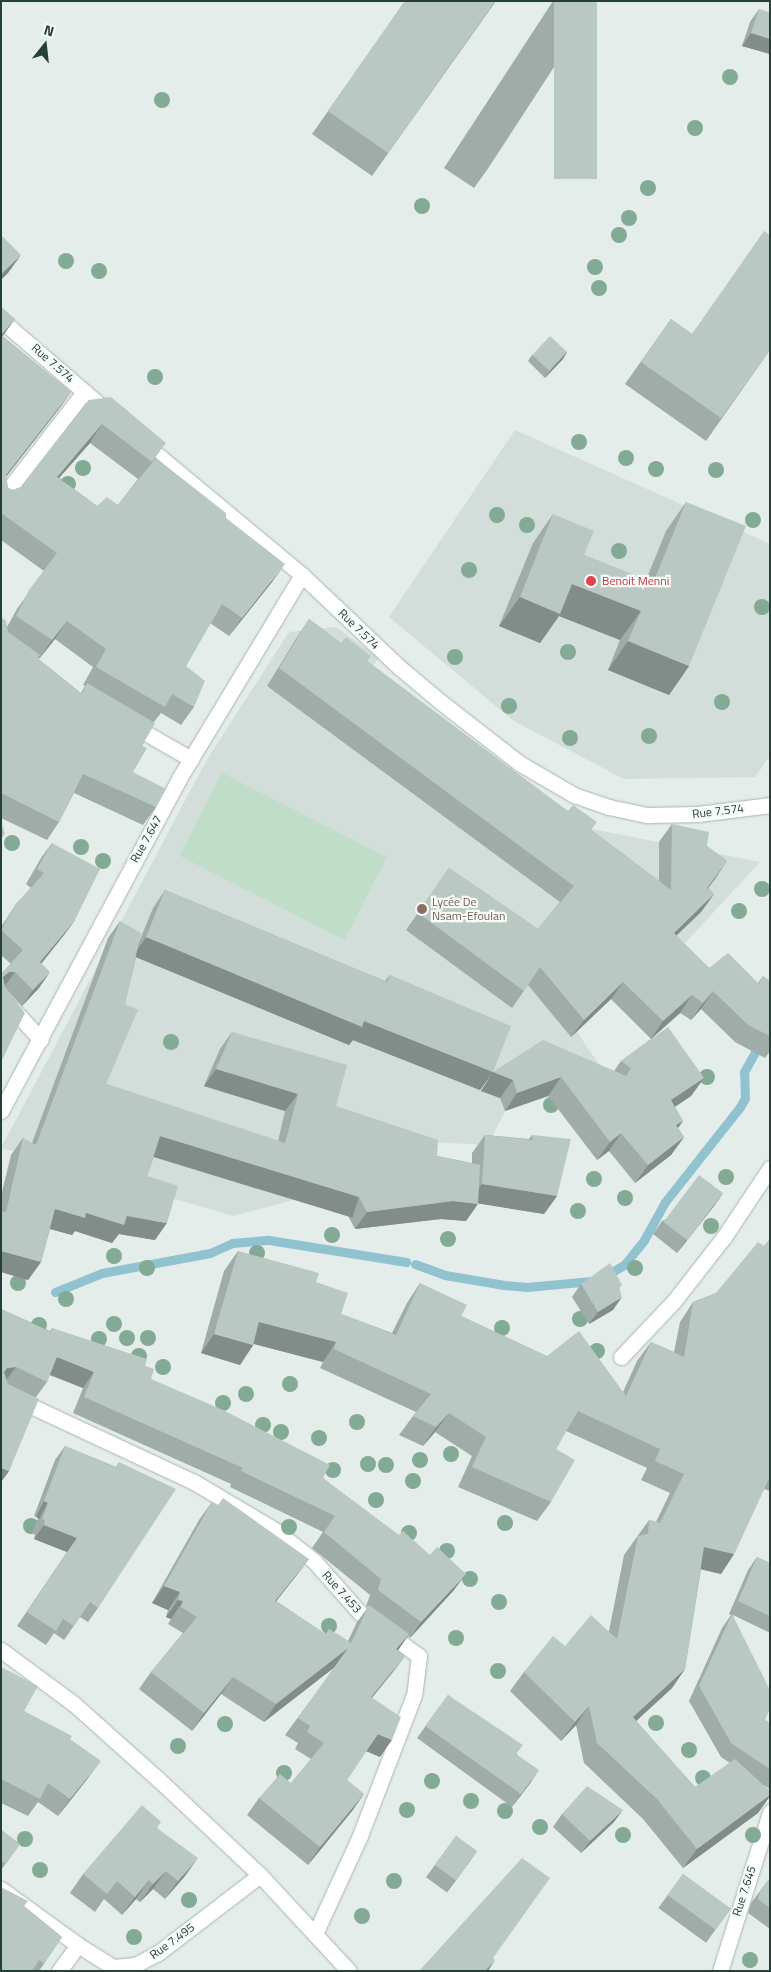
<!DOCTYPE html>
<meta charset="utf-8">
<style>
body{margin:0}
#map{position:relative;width:771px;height:1972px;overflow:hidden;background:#e5edea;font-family:"Titillium Web",sans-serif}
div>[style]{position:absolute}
.built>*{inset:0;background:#d3ddd9}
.green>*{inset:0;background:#c0ddc9;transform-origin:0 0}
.stream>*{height:9px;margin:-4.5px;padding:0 4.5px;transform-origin:4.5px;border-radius:4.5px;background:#91c2cf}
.roads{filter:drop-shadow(0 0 1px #a8b5b1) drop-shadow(0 0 1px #a8b5b1)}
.minor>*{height:15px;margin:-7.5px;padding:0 7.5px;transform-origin:7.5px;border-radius:7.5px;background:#fff}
.trees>*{width:16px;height:16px;margin:-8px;border-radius:50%;background:#82aa94}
.wall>*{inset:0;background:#a0aca8;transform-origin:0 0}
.shaded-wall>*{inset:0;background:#828c88;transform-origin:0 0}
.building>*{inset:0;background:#bac8c3;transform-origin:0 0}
.dots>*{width:14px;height:14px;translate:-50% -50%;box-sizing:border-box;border:2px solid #f6faf8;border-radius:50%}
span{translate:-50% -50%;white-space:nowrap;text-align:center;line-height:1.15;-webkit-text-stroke:4.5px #f6faf8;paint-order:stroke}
.street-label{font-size:12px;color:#253f39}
.health-label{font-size:12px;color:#be3a42}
.left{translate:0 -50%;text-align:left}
.education-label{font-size:12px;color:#785e54}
.frame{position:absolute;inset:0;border:2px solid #253f39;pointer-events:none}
.north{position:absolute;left:20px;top:20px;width:50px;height:50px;-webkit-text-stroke:4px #f6faf8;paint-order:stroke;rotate:16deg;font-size:14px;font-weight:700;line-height:20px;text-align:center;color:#253f39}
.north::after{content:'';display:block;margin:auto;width:18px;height:22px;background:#253f39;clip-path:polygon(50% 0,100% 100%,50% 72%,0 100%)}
</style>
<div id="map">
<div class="built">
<i style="clip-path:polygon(515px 430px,770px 544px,770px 756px,755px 777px,624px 779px,514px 721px,389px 617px)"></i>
<i style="clip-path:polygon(336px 627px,379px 658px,367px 673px,561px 823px,760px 862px,649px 982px,640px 970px,577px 1032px,606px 1075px,505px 1111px,488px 1145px,371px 1139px,298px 1199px,233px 1216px,1px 1148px,206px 761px,289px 632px)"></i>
</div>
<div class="green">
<i style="left:222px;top:773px;width:185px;height:93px;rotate:27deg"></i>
</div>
<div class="stream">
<i style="left:415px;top:1264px;width:32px;rotate:20deg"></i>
<i style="left:445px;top:1275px;width:60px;rotate:9.6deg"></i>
<i style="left:504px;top:1285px;width:23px;rotate:5deg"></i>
<i style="left:527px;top:1287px;width:65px;rotate:-5.3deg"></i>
<i style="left:605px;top:1276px;width:22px;rotate:-30deg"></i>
<i style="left:624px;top:1265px;width:32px;rotate:-51deg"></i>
<i style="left:644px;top:1240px;width:43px;rotate:-61.1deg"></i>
<i style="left:665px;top:1202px;width:121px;rotate:-51.7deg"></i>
<i style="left:740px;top:1107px;width:10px;rotate:-61deg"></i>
<i style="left:745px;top:1098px;width:26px;rotate:-92deg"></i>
<i style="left:744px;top:1072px;width:23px;rotate:-61deg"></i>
<i style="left:55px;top:1292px;width:51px;rotate:-22deg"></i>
<i style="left:102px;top:1273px;width:110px;rotate:-10.5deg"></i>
<i style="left:210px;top:1253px;width:24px;rotate:-24deg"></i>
<i style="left:232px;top:1243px;width:37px;rotate:-5deg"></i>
<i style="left:269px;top:1240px;width:139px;rotate:9.1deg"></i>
</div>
<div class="roads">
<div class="minor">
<i style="left:1px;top:320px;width:141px;rotate:40.7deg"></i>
<i style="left:142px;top:442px;width:208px;rotate:39.7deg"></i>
<i style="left:302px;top:575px;width:134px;rotate:43.5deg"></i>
<i style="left:399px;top:667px;width:56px;rotate:39.9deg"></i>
<i style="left:442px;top:703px;width:98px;rotate:37.9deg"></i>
<i style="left:519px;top:763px;width:64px;rotate:30.2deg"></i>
<i style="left:574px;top:795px;width:37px;rotate:19deg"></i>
<i style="left:609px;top:807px;width:40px;rotate:12deg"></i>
<i style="left:648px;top:815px;width:50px;rotate:-1.1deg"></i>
<i style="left:698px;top:814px;width:73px;rotate:-7.1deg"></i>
<i style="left:1px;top:499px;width:135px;rotate:-52.2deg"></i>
<i style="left:132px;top:725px;width:68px;rotate:30deg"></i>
<i style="left:1px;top:996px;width:59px;rotate:47.7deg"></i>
<i style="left:1px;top:1111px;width:379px;rotate:-61.8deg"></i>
<i style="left:180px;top:777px;width:236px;rotate:-58.9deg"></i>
<i style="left:621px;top:1357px;width:77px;rotate:-46.6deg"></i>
<i style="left:674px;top:1301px;width:81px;rotate:-52deg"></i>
<i style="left:724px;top:1237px;width:83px;rotate:-56.3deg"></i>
<i style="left:1px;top:1392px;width:213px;rotate:25deg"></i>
<i style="left:194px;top:1482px;width:94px;rotate:30.7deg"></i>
<i style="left:275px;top:1530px;width:50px;rotate:38.5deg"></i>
<i style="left:314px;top:1561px;width:69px;rotate:48.5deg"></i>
<i style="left:360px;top:1613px;width:73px;rotate:36.1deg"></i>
<i style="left:419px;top:1656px;width:39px;rotate:97deg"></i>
<i style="left:414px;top:1695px;width:151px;rotate:111deg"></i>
<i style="left:360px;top:1836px;width:108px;rotate:114.7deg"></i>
<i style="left:1px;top:1650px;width:91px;rotate:36.5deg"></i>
<i style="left:74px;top:1704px;width:113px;rotate:41.8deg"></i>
<i style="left:158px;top:1779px;width:140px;rotate:43.3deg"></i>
<i style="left:260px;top:1875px;width:131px;rotate:47.2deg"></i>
<i style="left:1px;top:1889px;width:95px;rotate:36deg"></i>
<i style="left:59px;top:1971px;width:32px;rotate:-54deg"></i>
<i style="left:78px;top:1945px;width:41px;rotate:32.2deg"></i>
<i style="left:113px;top:1967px;width:22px;rotate:-5deg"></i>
<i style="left:135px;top:1965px;width:26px;rotate:-28deg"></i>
<i style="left:158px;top:1953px;width:128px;rotate:-37.4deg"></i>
<i style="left:720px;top:1971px;width:167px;rotate:-72.5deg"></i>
</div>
</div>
<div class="trees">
<i style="left:730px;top:77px"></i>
<i style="left:162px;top:100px"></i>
<i style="left:695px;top:128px"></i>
<i style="left:648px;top:188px"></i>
<i style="left:422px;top:206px"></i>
<i style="left:629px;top:218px"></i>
<i style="left:619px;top:235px"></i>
<i style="left:66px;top:261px"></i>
<i style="left:595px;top:267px"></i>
<i style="left:99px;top:271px"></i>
<i style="left:599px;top:288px"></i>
<i style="left:155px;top:377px"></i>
<i style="left:579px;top:442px"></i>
<i style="left:626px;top:458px"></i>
<i style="left:83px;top:468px"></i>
<i style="left:656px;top:469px"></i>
<i style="left:716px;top:470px"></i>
<i style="left:68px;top:484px"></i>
<i style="left:497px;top:515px"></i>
<i style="left:753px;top:520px"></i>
<i style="left:527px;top:525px"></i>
<i style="left:619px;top:551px"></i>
<i style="left:469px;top:570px"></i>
<i style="left:762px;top:607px"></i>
<i style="left:568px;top:652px"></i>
<i style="left:455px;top:657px"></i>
<i style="left:722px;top:702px"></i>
<i style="left:509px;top:706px"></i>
<i style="left:649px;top:736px"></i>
<i style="left:570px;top:738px"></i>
<i style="left:12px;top:843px"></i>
<i style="left:81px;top:847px"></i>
<i style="left:103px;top:861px"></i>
<i style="left:762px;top:889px"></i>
<i style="left:739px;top:911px"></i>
<i style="left:171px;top:1042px"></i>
<i style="left:707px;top:1077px"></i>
<i style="left:551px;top:1105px"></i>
<i style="left:726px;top:1177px"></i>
<i style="left:594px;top:1179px"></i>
<i style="left:625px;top:1198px"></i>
<i style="left:578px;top:1211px"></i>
<i style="left:711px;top:1226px"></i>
<i style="left:332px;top:1235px"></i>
<i style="left:448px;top:1239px"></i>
<i style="left:257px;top:1253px"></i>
<i style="left:114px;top:1256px"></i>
<i style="left:147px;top:1268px"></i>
<i style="left:635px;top:1268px"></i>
<i style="left:18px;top:1283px"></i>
<i style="left:66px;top:1299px"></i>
<i style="left:580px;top:1319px"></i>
<i style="left:114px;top:1324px"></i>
<i style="left:39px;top:1325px"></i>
<i style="left:502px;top:1328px"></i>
<i style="left:127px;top:1338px"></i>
<i style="left:148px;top:1338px"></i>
<i style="left:99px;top:1339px"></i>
<i style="left:597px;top:1351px"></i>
<i style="left:139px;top:1356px"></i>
<i style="left:163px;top:1367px"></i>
<i style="left:290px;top:1384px"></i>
<i style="left:246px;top:1394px"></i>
<i style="left:223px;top:1403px"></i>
<i style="left:357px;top:1422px"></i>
<i style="left:263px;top:1425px"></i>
<i style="left:281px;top:1432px"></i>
<i style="left:319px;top:1438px"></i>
<i style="left:451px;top:1454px"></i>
<i style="left:420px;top:1460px"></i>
<i style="left:368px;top:1464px"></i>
<i style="left:386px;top:1465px"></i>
<i style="left:333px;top:1470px"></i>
<i style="left:413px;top:1481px"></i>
<i style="left:376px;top:1500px"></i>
<i style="left:505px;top:1523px"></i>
<i style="left:31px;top:1526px"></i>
<i style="left:289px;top:1527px"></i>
<i style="left:409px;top:1533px"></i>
<i style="left:447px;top:1551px"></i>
<i style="left:470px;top:1579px"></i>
<i style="left:499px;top:1602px"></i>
<i style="left:329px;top:1626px"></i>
<i style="left:456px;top:1638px"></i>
<i style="left:498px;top:1671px"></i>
<i style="left:656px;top:1723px"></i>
<i style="left:225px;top:1724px"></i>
<i style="left:178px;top:1746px"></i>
<i style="left:689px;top:1750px"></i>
<i style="left:284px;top:1773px"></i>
<i style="left:703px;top:1778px"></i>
<i style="left:432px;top:1781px"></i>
<i style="left:471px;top:1801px"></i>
<i style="left:407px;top:1810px"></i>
<i style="left:505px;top:1811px"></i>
<i style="left:540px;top:1827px"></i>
<i style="left:623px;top:1835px"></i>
<i style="left:753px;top:1835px"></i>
<i style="left:25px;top:1839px"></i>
<i style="left:40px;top:1870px"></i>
<i style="left:394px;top:1881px"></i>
<i style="left:189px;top:1900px"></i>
<i style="left:362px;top:1916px"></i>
<i style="left:134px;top:1937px"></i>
<i style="left:750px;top:1960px"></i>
</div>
<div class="wall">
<i style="clip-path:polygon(405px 1px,496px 1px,372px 176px,312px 134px)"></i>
<i style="clip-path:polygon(553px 1px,597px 1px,487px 170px,474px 188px,444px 168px)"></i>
<i style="clip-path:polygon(759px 9px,770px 13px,770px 54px,742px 46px,750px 22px)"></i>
<i style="clip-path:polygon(770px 235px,770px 350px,706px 441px,625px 384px,671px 319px,692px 334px)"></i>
<i style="clip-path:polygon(evenodd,1px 307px,15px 319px,2px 336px,71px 392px,58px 410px,6px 477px,8px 488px,13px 490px,21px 487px,89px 400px,226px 518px,272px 582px,229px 636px,210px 623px,186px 666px,194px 707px,181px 725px,161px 713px,154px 722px,142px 746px,133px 772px,156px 807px,143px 825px,74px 793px,59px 822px,47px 840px,1px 818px,1px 617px,7px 627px,17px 609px,44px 571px,1px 540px,1px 307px,90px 443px,138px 479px,118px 505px,97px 506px,59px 478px,90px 443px,1px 307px,55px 639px,93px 667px,83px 685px,85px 686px,81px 693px,37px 658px,38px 658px,39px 659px,55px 639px)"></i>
<i style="clip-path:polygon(567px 352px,563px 359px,545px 378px,528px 361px,532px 355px)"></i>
<i style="clip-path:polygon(686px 502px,689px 666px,669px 695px,608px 670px,620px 640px,559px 616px,540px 643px,499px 626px,533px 543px,553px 514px,584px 555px,646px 580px,666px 531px)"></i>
<i style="clip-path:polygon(309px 619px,341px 643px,367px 661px,659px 881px,659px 842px,672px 824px,707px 846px,727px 861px,708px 888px,714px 894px,701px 912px,676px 936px,709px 968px,758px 983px,763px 976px,770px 981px,770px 1051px,765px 1058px,735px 1042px,701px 1009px,691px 1020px,680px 1013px,652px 1038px,704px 1078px,691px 1096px,675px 1107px,683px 1121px,678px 1128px,684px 1137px,671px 1155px,635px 1183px,609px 1151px,597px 1160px,548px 1096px,505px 1111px,500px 1098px,481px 1091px,493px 1072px,614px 1071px,621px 1061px,651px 1039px,611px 999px,571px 1037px,528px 985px,512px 1008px,406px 930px,449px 868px,538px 929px,560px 902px,267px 686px,297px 637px)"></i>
<i style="clip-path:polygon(52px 843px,75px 920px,64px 935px,41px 963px,39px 988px,22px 1006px,8px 991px,1px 1062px,1px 974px,11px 964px,1px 955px,1px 927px,16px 904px,31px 888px,26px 884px,41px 858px)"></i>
<i style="clip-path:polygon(165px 890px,385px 981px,390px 975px,493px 1072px,480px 1090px,353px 1040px,349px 1045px,136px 957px,106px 1084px,278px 1141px,285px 1111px,204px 1086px,220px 1049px,232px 1032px,336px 1106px,437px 1156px,472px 1163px,472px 1153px,485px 1135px,529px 1139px,532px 1135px,557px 1196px,544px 1214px,478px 1203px,466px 1221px,441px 1219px,355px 1229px,347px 1214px,154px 1156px,147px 1176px,155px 1240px,119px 1234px,112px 1243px,75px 1231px,72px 1235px,50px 1229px,41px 1262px,28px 1280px,1px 1272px,1px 1196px,11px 1155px,23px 1138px,32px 1143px,108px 938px,120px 921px,139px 942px,153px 908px)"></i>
<i style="clip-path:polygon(723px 1193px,714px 1206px,677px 1253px,653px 1234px,662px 1221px)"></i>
<i style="clip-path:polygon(770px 1239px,770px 1491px,764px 1489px,734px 1554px,721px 1574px,701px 1569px,685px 1669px,672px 1688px,636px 1721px,695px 1787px,730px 1763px,721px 1757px,689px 1701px,722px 1628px,731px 1615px,729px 1614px,748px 1570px,757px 1557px,770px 1563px,770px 1633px,733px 1615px,765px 1720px,770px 1723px,770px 1789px,762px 1784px,770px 1791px,770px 1796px,758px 1813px,683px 1868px,643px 1819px,584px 1763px,576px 1725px,561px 1741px,510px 1691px,524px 1672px,565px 1646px,609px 1631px,624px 1555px,649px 1520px,656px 1522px,670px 1493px,641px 1480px,647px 1468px,566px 1431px,556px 1449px,551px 1502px,537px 1521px,458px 1487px,472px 1456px,435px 1432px,423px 1446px,399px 1435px,416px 1412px,320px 1368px,323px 1362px,254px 1344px,240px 1365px,201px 1353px,224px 1271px,238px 1251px,316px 1282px,341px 1314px,392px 1333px,407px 1303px,420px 1283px,461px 1316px,623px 1392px,637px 1361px,651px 1342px,674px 1352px,680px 1322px,693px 1302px,716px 1293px,764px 1246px)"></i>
<i style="clip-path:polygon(581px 1284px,620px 1289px,613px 1310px,589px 1324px,572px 1297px)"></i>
<i style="clip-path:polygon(1px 1309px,50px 1331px,52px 1328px,145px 1366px,151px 1379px,323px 1478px,454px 1590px,410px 1638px,408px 1636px,398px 1650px,405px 1656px,392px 1673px,372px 1698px,380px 1757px,366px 1751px,347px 1780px,364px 1794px,352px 1811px,308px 1865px,247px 1815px,259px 1798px,291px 1783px,311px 1759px,295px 1749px,298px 1743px,285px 1735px,335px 1667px,264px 1722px,221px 1694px,192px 1731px,139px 1689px,151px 1672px,183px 1633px,168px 1624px,171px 1619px,166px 1617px,168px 1610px,152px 1603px,199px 1520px,212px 1502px,309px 1559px,296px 1576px,276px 1601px,325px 1634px,329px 1629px,348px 1641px,357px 1622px,368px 1607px,366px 1606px,370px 1595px,312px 1548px,323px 1532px,230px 1487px,231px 1484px,73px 1413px,83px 1388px,49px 1375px,47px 1382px,36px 1397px,9px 1471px,1px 1482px)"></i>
<i style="clip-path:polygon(65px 1446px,116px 1467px,119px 1462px,98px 1608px,88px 1622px,80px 1617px,64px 1640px,54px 1633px,46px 1645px,17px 1626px,67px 1552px,34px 1539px,35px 1535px,32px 1533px,38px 1518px,34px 1516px,55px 1460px)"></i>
<i style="clip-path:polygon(1px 1667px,24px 1711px,70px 1739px,88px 1778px,58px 1816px,38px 1802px,28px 1816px,1px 1803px)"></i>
<i style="clip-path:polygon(448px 1695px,517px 1754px,531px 1782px,512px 1807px,417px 1738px)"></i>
<i style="clip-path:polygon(562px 1814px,614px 1822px,581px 1853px,553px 1827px)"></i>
<i style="clip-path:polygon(157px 1828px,185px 1876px,165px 1899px,153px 1889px,140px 1902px,136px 1899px,122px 1915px,104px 1899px,95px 1912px,70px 1893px,83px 1874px)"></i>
<i style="clip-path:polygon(1px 1830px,20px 1844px,1px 1870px)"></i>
<i style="left:456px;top:1836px;width:26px;height:51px;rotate:36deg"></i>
<i style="left:683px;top:1874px;width:59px;height:42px;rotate:36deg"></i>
<i style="clip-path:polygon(770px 1878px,770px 1929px,748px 1913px,751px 1903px)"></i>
<i style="clip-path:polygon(1px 1887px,24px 1906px,62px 1937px,39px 1971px,1px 1971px)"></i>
</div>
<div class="shaded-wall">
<i style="clip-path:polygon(751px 33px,770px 39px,770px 54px,742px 46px)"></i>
<i style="clip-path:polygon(21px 255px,8px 273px,1px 280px,1px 274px)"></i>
<i style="clip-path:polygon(15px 319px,2px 337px,1px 338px,1px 335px)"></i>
<i style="clip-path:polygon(567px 352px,563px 359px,545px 378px,550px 371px)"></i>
<i style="clip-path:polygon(71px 392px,58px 410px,1px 483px,6px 475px)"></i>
<i style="clip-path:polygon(102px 424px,90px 443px,44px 495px,57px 477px)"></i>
<i style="clip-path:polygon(285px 564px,272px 582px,229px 636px,242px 618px)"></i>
<i style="clip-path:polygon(572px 584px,641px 611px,620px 640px,559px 616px,540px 643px,499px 626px,520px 597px)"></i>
<i style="clip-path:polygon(67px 621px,55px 639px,39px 659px,52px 640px)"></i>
<i style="clip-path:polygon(628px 641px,689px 666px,669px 695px,608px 670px)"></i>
<i style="clip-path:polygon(727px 861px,715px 879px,695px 905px,707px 888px)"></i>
<i style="clip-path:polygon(714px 894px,701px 912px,661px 950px,674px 933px)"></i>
<i style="clip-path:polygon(75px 920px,64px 935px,30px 978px,40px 962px)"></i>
<i style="clip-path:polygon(146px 937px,364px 1021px,493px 1072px,480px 1090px,353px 1040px,349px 1045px,133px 956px)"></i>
<i style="clip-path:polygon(9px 972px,15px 972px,4px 987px,3px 977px)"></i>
<i style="clip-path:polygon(50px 972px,39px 988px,22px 1006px,33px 990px)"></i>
<i style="clip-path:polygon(623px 982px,611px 999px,571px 1037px,584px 1020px)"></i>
<i style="clip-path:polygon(713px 991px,701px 1009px,691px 1020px,703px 1003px)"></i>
<i style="clip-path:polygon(692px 995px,680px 1013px,651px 1039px,663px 1021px)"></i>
<i style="clip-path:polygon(216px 1069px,298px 1094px,285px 1111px,204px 1086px)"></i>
<i style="clip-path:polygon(493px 1072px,513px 1080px,500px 1098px,481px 1091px)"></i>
<i style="clip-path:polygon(561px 1077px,548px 1096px,505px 1111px,517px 1093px)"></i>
<i style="clip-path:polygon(704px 1078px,691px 1096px,658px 1118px,671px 1100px)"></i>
<i style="clip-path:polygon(683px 1121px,670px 1139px,676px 1125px)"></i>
<i style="clip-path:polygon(621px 1133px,609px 1151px,597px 1160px,610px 1142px)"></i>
<i style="left:160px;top:1136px;width:208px;height:22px;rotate:17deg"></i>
<i style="clip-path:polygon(684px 1137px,671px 1155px,635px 1183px,648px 1165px)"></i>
<i style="clip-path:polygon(482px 1184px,557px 1196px,544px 1214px,469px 1202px)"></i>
<i style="clip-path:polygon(723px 1193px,714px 1206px,677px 1253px,686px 1240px)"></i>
<i style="clip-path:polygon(453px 1201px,478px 1204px,466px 1221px,441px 1219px,355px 1229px,367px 1212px)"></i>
<i style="clip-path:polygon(55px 1209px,127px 1216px,167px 1223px,155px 1240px,119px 1234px,112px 1243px,75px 1231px,72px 1235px,43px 1227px)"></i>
<i style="clip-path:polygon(1px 1251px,41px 1262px,28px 1280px,1px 1272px)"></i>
<i style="clip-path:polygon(622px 1297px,613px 1310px,589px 1324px,598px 1312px)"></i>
<i style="clip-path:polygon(259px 1322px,336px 1342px,323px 1362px,246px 1342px)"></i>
<i style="clip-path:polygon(214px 1334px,253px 1345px,240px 1365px,201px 1353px)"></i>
<i style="clip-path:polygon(57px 1357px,94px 1372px,83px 1388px,46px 1373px)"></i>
<i style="clip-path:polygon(16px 1367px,4px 1383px,1px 1376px,7px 1368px)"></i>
<i style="clip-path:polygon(449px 1413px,435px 1432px,423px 1446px,436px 1427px)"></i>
<i style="clip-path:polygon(1px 1468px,9px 1471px,1px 1482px)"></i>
<i style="left:44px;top:1501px;width:4px;height:18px;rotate:27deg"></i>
<i style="clip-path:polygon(44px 1525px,77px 1538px,67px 1552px,34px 1539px)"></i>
<i style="clip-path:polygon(704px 1547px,734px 1554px,721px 1574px,691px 1567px)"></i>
<i style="clip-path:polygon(309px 1559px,296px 1576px,263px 1618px,275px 1601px)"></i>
<i style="clip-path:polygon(466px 1574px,454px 1590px,410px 1638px,421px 1622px)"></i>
<i style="clip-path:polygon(164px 1586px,180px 1592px,168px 1610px,152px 1603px)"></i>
<i style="clip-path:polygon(178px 1600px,183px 1601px,171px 1619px,166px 1617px)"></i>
<i style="clip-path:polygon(409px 1634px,397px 1652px,396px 1649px)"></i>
<i style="clip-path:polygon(348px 1648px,336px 1666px,264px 1722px,276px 1704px)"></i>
<i style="clip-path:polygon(405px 1656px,392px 1673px,358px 1714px,371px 1697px)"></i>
<i style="clip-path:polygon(685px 1669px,672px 1688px,619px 1737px,633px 1717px)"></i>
<i style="clip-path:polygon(233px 1677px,221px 1694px,192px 1731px,204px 1713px)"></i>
<i style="clip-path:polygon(589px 1706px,576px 1725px,561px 1741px,575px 1722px)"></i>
<i style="clip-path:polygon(378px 1734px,392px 1740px,380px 1757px,366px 1751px)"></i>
<i style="clip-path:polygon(101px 1761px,88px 1778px,58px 1816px,70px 1799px)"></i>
<i style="clip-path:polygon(539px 1770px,531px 1782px,512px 1807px,521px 1794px)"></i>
<i style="clip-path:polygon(364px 1794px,352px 1811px,308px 1865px,320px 1847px)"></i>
<i style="clip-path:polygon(770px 1795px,770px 1796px,758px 1813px,683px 1868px,697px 1849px)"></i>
<i style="clip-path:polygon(623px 1810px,614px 1822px,581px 1853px,590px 1841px)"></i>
<i style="clip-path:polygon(477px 1851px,468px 1864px,447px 1892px,456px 1879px)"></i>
<i style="clip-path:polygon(198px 1858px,185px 1876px,165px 1899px,178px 1881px)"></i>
<i style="clip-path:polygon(166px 1871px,153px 1889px,140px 1902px,153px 1884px)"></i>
<i style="clip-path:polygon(149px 1880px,136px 1899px,122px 1915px,135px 1897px)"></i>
<i style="clip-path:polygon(495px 1960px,488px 1971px,485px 1971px)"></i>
</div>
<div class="building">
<i style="clip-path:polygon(405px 1px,495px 1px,388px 153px,328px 111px)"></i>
<i style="left:554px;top:1px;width:43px;height:178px"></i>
<i style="clip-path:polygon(759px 9px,770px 13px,770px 39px,751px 33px)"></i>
<i style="clip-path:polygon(764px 231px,770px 235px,770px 350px,721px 418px,641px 362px,671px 319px,692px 334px)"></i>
<i style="clip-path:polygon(1px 235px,21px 255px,1px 274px)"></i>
<i style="clip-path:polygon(1px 307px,15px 319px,1px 335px)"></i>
<i style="clip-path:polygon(1px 336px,71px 392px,6px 475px,8px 488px,13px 490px,21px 487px,89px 400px,111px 397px,166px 443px,152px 462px,102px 424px,57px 477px,97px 506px,107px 497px,118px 505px,156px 458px,226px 513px,226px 518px,285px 564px,242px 618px,222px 604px,186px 666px,205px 681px,194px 707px,172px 694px,165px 707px,96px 667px,106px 649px,67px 621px,52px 640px,16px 616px,29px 590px,57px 553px,1px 513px)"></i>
<i style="left:550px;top:336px;width:23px;height:26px;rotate:43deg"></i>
<i style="clip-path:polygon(686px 502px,746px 526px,689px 666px,628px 641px,641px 611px,572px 584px,560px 614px,520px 597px,553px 514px,594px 531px,584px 555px,653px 583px)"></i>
<i style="clip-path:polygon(1px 617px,6px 621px,8px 632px,40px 655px,37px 658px,82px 694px,87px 683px,155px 723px,142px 746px,147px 748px,133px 772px,166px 789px,156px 807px,83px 774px,59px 822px,1px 793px)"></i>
<i style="clip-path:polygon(309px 619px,341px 643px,346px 637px,371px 656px,367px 661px,568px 811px,573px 805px,597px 822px,591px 830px,671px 890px,672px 824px,709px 832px,707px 846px,727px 861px,707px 888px,714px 894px,674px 933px,709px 968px,728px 953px,759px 984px,763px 976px,770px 981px,770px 1036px,748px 1025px,713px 991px,703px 1003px,692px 995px,663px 1021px,623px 982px,584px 1020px,540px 967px,524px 991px,418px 913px,449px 868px,538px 929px,574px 886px,279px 668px)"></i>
<i style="clip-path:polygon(1px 822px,5px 833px,1px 840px)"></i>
<i style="clip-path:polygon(52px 843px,100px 869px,75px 920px,40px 962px,50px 972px,33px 990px,15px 972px,9px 972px,3px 977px,5px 987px,25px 1013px,1px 1062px,1px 974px,23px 950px,1px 930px,16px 904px,44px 873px,37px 869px)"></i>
<i style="clip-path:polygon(165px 890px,387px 982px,390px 975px,511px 1026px,493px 1072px,364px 1021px,362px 1027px,146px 937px)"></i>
<i style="clip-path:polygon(120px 921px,141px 933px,125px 1004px,138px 1010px,106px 1084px,285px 1143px,298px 1094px,216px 1069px,232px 1032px,347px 1065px,336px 1106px,438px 1140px,437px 1156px,480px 1165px,478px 1204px,453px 1201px,367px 1212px,359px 1197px,160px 1136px,147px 1176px,178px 1186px,167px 1223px,127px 1216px,124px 1225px,86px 1213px,85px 1218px,55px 1209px,41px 1262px,1px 1251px,1px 1211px,6px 1212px,23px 1138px,36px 1145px)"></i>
<i style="clip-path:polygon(668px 1027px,704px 1078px,671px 1100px,683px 1121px,676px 1125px,684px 1137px,648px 1165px,621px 1133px,610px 1142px,561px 1077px,517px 1093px,513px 1080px,493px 1072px,543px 1040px,626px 1076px,631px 1068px,621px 1061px)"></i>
<i style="clip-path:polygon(485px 1135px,533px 1140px,532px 1135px,571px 1139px,557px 1196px,482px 1184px)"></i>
<i style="left:699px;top:1175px;width:30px;height:59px;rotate:37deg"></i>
<i style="clip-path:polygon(770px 1239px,770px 1476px,734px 1554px,704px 1547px,685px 1669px,633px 1717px,695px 1787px,735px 1759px,770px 1791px,770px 1795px,697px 1849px,657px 1799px,597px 1743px,589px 1706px,575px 1722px,524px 1672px,553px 1636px,565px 1646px,591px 1615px,617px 1639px,638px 1536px,648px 1534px,649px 1520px,660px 1523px,684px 1474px,655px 1461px,660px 1449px,578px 1411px,556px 1449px,575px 1460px,551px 1502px,472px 1467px,486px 1437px,449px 1413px,436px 1427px,413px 1416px,431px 1394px,334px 1349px,336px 1342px,259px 1322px,253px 1345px,214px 1334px,238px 1251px,319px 1273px,316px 1282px,348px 1293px,341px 1314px,396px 1335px,420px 1283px,467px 1305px,461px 1316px,547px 1356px,579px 1331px,626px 1396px,651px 1342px,684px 1357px,693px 1302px,716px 1293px,758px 1242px,764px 1246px)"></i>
<i style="clip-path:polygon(610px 1263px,622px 1285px,619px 1288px,622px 1297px,598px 1312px,581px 1284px)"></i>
<i style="clip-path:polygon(1px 1309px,51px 1332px,52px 1328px,147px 1359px,145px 1366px,154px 1369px,151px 1379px,223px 1410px,330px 1465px,323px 1478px,399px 1535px,403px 1531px,430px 1555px,437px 1547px,466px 1574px,421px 1622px,378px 1590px,381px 1579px,324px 1532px,335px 1516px,241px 1471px,243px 1468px,84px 1397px,94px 1372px,57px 1357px,47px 1382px,16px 1367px,7px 1368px,4px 1372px,8px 1384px,39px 1399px,9px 1471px,1px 1468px)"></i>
<i style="clip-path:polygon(65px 1446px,117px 1468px,119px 1462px,176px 1489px,98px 1608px,90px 1602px,74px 1626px,63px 1619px,56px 1631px,27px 1612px,77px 1538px,44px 1525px,45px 1520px,42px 1519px,48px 1503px,44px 1501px)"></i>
<i style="clip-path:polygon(223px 1498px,309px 1559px,275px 1601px,326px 1634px,329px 1629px,351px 1643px,369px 1605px,409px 1634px,396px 1649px,405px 1656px,371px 1697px,401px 1717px,392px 1740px,378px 1734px,347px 1780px,364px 1794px,320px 1847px,259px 1798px,280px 1774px,291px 1783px,324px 1743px,307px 1732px,310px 1726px,298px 1718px,348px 1648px,276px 1704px,233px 1677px,204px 1713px,151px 1672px,197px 1617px,181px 1607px,183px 1601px,178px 1600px,180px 1592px,164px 1586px,212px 1502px,218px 1505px)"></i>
<i style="clip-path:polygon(757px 1557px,770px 1563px,770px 1616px,738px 1601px)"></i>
<i style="clip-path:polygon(732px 1614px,770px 1690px,770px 1709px,765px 1720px,770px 1723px,770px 1769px,731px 1743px,699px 1686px)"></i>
<i style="clip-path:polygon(1px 1667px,38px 1686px,24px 1711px,72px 1736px,70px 1739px,101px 1761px,70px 1799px,48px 1783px,40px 1799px,1px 1779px)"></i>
<i style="clip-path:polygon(448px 1695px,523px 1745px,516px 1754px,539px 1770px,521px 1794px,425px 1726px)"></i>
<i style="clip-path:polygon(587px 1786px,623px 1810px,590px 1841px,562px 1814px)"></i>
<i style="clip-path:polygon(142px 1805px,161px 1822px,157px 1828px,198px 1858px,178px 1881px,166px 1871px,153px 1884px,149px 1880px,135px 1897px,117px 1881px,107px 1894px,83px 1874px)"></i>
<i style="clip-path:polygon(1px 1830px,20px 1844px,6px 1864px,1px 1860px)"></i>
<i style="left:456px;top:1836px;width:26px;height:36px;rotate:36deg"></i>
<i style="clip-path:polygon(522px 1858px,550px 1878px,493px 1958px,495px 1960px,485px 1971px,419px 1971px)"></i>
<i style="left:683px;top:1874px;width:59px;height:26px;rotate:36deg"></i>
<i style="clip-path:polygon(770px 1878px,770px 1908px,758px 1899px,761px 1889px)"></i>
<i style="clip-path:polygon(1px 1887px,28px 1901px,24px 1906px,62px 1937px,44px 1963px,39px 1960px,32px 1971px,3px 1971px,1px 1970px)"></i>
</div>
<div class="dots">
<i style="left:591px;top:581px;background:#e0444e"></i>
<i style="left:422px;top:909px;background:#8d6e63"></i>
</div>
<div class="street-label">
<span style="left:53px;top:363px;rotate:41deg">Rue 7.574</span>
<span style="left:359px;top:629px;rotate:44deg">Rue 7.574</span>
<span style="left:718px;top:811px;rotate:-7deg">Rue 7.574</span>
<span style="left:146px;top:839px;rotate:-61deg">Rue 7.647</span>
<span style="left:342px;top:1592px;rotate:48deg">Rue 7.453</span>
<span style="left:744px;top:1891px;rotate:-72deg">Rue 7.645</span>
<span style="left:172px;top:1941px;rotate:-36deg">Rue 7.495</span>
</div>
<div class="health-label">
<span class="left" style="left:602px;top:581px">Benoit Menni</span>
</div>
<div class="education-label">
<span class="left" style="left:432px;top:909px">Lycée De<br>Nsam-Efoulan</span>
</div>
<div class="frame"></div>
<div class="north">N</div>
</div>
